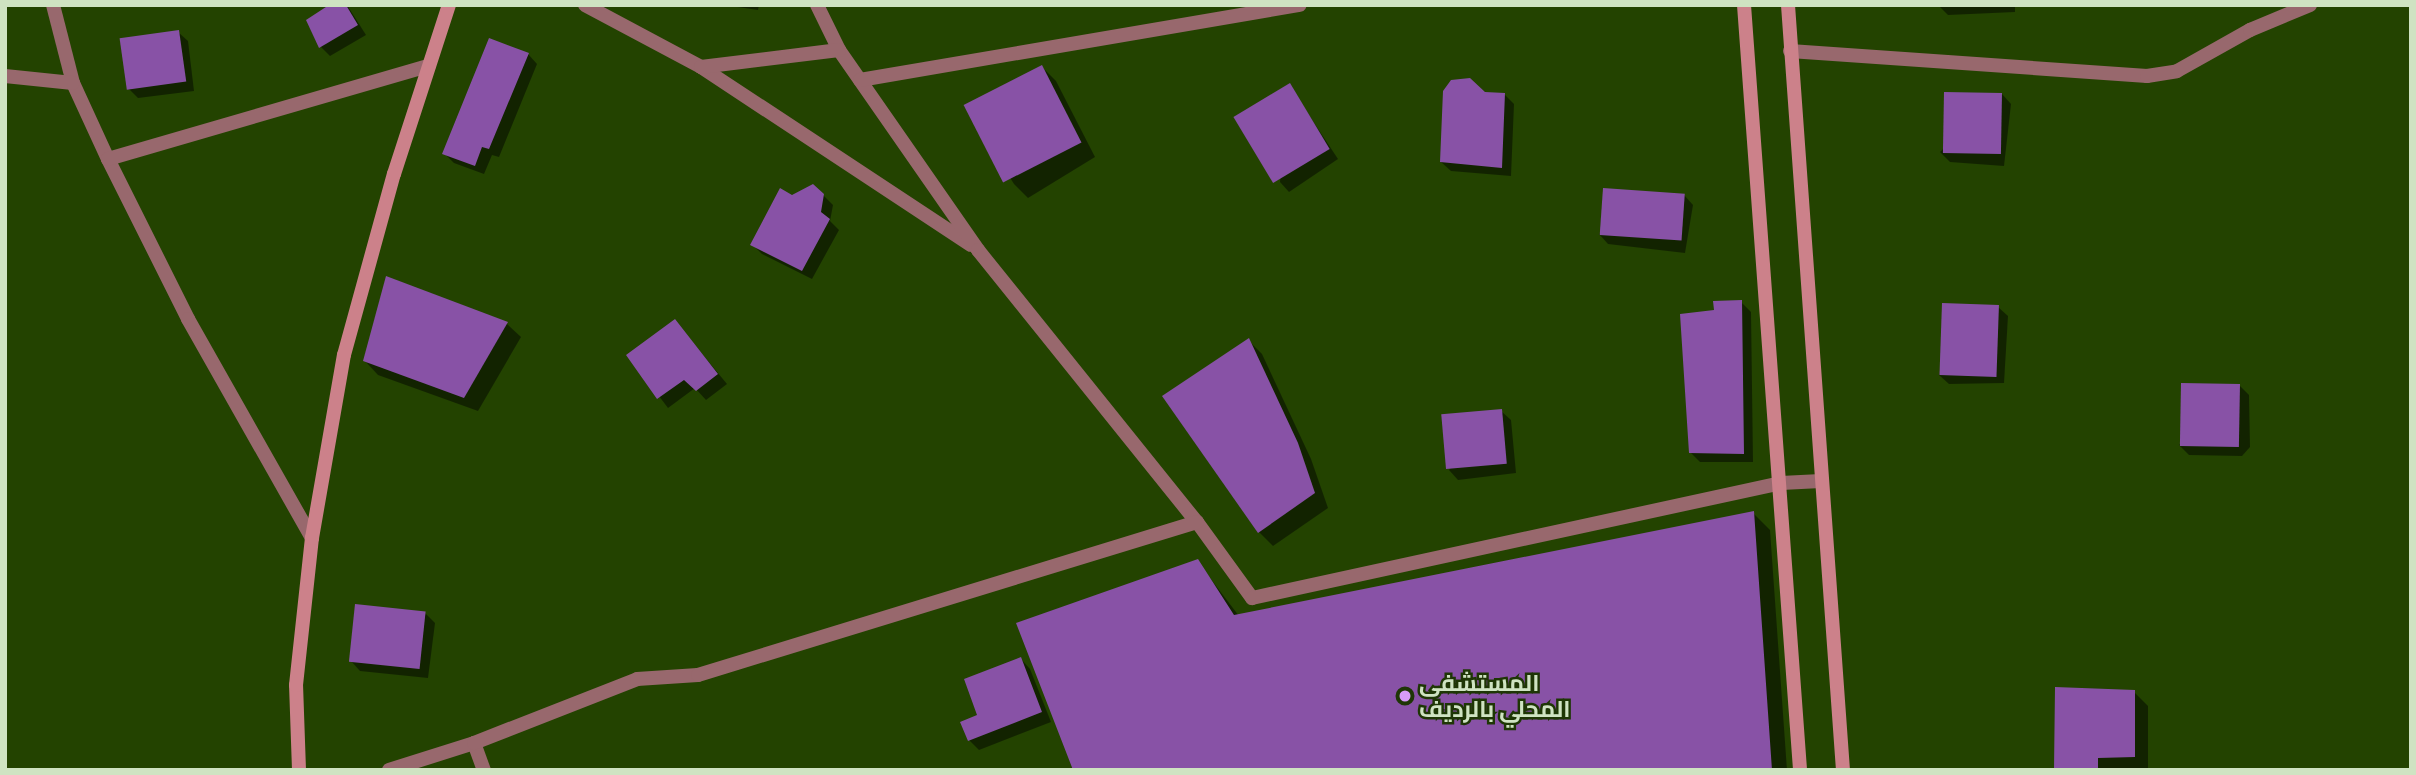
<!DOCTYPE html>
<meta charset="utf-8">
<style>
body{margin:0}
#map{position:relative;width:2416px;height:775px;overflow:hidden;background:#234300;font-family:Cabin,Cairo,sans-serif}
div>[style]{position:absolute}
.shadow>*{inset:0;background:#0007}
.building>*{inset:0;background:#8852a6;transform-origin:0 0}
.street>*{height:14px;margin:-7px;padding:0 7px;transform-origin:7px;border-radius:7px;background:#98686d}
.secondary>*{height:14px;margin:-7px;padding:0 7px;transform-origin:7px;border-radius:7px;background:#cc818a}
.dots>*{width:19px;height:19px;translate:-50% -50%;box-sizing:border-box;border:4px solid #1e3605;border-radius:50%}
span{translate:-50% -50%;white-space:nowrap;text-align:center;line-height:1.15;-webkit-text-stroke:5px #1e3605;paint-order:stroke}
.poi-label{font-size:23px;color:#cfe3c2;font-weight:700}
.left{translate:0 -50%;text-align:left}
.frame{position:absolute;inset:0;border:7px solid #cfe3c2;pointer-events:none}
</style>
<div id="map">
<div class="shadow">
<i style="clip-path:polygon(333px 5px,347px 5px,366px 35px,330px 56px,321px 47px)"></i>
<i style="clip-path:polygon(724px 5px,759px 5px,758px 10px)"></i>
<i style="clip-path:polygon(1938px 5px,2015px 5px,2015px 12px,1948px 15px)"></i>
<i style="clip-path:polygon(178px 32px,188px 41px,194px 91px,138px 98px,128px 88px)"></i>
<i style="clip-path:polygon(528px 54px,537px 64px,499px 157px,492px 155px,484px 174px,454px 163px,444px 153px)"></i>
<i style="clip-path:polygon(1042px 67px,1056px 81px,1095px 157px,1028px 198px,1014px 184px,967px 109px)"></i>
<i style="clip-path:polygon(1289px 85px,1338px 159px,1289px 192px,1280px 182px)"></i>
<i style="clip-path:polygon(1484px 93px,1504px 94px,1514px 104px,1511px 176px,1451px 171px,1441px 162px)"></i>
<i style="clip-path:polygon(2002px 94px,2011px 104px,2004px 166px,1950px 162px,1940px 152px)"></i>
<i style="clip-path:polygon(823px 195px,833px 205px,830px 221px,839px 230px,812px 279px,762px 254px,752px 244px,792px 197px)"></i>
<i style="clip-path:polygon(1684px 195px,1693px 205px,1685px 253px,1608px 244px,1599px 234px)"></i>
<i style="clip-path:polygon(1741px 302px,1751px 312px,1753px 462px,1700px 462px,1690px 452px,1716px 312px)"></i>
<i style="clip-path:polygon(1998px 307px,2008px 316px,2004px 383px,1949px 384px,1939px 375px)"></i>
<i style="clip-path:polygon(675px 321px,727px 384px,706px 400px,695px 388px,668px 408px,628px 355px)"></i>
<i style="clip-path:polygon(507px 324px,521px 337px,478px 411px,378px 375px,365px 361px)"></i>
<i style="clip-path:polygon(1248px 340px,1262px 354px,1311px 459px,1328px 508px,1273px 546px,1259px 532px)"></i>
<i style="clip-path:polygon(2239px 385px,2249px 395px,2250px 447px,2242px 456px,2189px 455px,2179px 445px)"></i>
<i style="clip-path:polygon(1501px 411px,1511px 420px,1516px 473px,1458px 480px,1449px 470px)"></i>
<i style="clip-path:polygon(1753px 513px,1770px 530px,1787px 770px,1075px 770px,1197px 561px,1239px 616px)"></i>
<i style="clip-path:polygon(426px 614px,435px 623px,428px 678px,360px 671px,351px 661px)"></i>
<i style="clip-path:polygon(1021px 659px,1030px 669px,1051px 722px,979px 750px,969px 740px,980px 716px)"></i>
<i style="clip-path:polygon(2134px 692px,2148px 706px,2148px 770px,2056px 770px)"></i>
</div>
<div class="building">
<i style="clip-path:polygon(329px 5px,346px 5px,358px 25px,319px 48px,306px 20px)"></i>
<i style="left:179px;top:30px;width:52px;height:60px;rotate:82deg"></i>
<i style="clip-path:polygon(489px 38px,529px 53px,489px 149px,482px 147px,475px 166px,442px 154px)"></i>
<i style="left:1042px;top:65px;width:87px;height:88px;rotate:63deg"></i>
<i style="clip-path:polygon(1470px 78px,1485px 92px,1505px 93px,1502px 168px,1440px 162px,1443px 91px,1451px 80px)"></i>
<i style="left:1290px;top:83px;width:77px;height:66px;rotate:59deg"></i>
<i style="left:1944px;top:92px;width:58px;height:61px;rotate:1deg"></i>
<i style="clip-path:polygon(813px 184px,824px 194px,821px 212px,830px 219px,802px 271px,750px 245px,780px 188px,792px 195px)"></i>
<i style="left:1603px;top:188px;width:82px;height:47px;rotate:4deg"></i>
<i style="clip-path:polygon(386px 276px,508px 322px,464px 398px,363px 361px)"></i>
<i style="clip-path:polygon(1742px 300px,1744px 454px,1689px 453px,1680px 314px,1714px 310px,1713px 301px)"></i>
<i style="left:1942px;top:303px;width:57px;height:72px;rotate:2deg"></i>
<i style="clip-path:polygon(675px 319px,718px 374px,696px 391px,684px 380px,657px 399px,626px 355px)"></i>
<i style="clip-path:polygon(1249px 338px,1298px 443px,1315px 493px,1258px 533px,1162px 396px)"></i>
<i style="left:2181px;top:383px;width:59px;height:63px;rotate:1deg"></i>
<i style="left:1502px;top:409px;width:55px;height:61px;rotate:85deg"></i>
<i style="clip-path:polygon(1754px 511px,1772px 770px,1073px 770px,1016px 623px,1198px 559px,1234px 615px)"></i>
<i style="left:355px;top:604px;width:71px;height:58px;rotate:6deg"></i>
<i style="clip-path:polygon(1021px 657px,1042px 712px,968px 741px,960px 722px,977px 715px,964px 679px)"></i>
<i style="clip-path:polygon(2055px 687px,2135px 690px,2135px 757px,2098px 758px,2098px 769px,2054px 770px)"></i>
</div>
<div class="street">
<i style="left:53px;top:5px;width:81px;rotate:75.6deg"></i>
<i style="left:73px;top:83px;width:84px;rotate:65.3deg"></i>
<i style="left:108px;top:159px;width:179px;rotate:63.4deg"></i>
<i style="left:188px;top:319px;width:252px;rotate:60.5deg"></i>
<i style="left:585px;top:5px;width:132px;rotate:28.1deg"></i>
<i style="left:701px;top:67px;width:323px;rotate:33.4deg"></i>
<i style="left:817px;top:5px;width:50px;rotate:63.9deg"></i>
<i style="left:839px;top:50px;width:244px;rotate:55.2deg"></i>
<i style="left:978px;top:250px;width:349px;rotate:51.2deg"></i>
<i style="left:1197px;top:522px;width:94px;rotate:54.1deg"></i>
<i style="left:1252px;top:598px;width:541px;rotate:-12.26deg"></i>
<i style="left:1781px;top:483px;width:40px;rotate:-2.9deg"></i>
<i style="left:1790px;top:51px;width:358px;rotate:4deg"></i>
<i style="left:2147px;top:76px;width:30px;rotate:-9deg"></i>
<i style="left:2177px;top:71px;width:84px;rotate:-29.3deg"></i>
<i style="left:2250px;top:30px;width:65px;rotate:-22.6deg"></i>
<i style="left:701px;top:67px;width:139px;rotate:-7deg"></i>
<i style="left:5px;top:76px;width:68px;rotate:5.9deg"></i>
<i style="left:860px;top:80px;width:446px;rotate:-9.7deg"></i>
<i style="left:108px;top:159px;width:334px;rotate:-16.2deg"></i>
<i style="left:474px;top:743px;width:29px;rotate:70deg"></i>
<i style="left:389px;top:770px;width:89px;rotate:-17.6deg"></i>
<i style="left:474px;top:743px;width:175px;rotate:-21.4deg"></i>
<i style="left:637px;top:679px;width:61px;rotate:-3.8deg"></i>
<i style="left:698px;top:675px;width:522px;rotate:-17.05deg"></i>
</div>
<div class="secondary">
<i style="left:1744px;top:5px;width:767px;rotate:85.81deg"></i>
<i style="left:1788px;top:5px;width:767px;rotate:85.89deg"></i>
<i style="left:299px;top:770px;width:85px;rotate:-92deg"></i>
<i style="left:296px;top:685px;width:148px;rotate:-83.8deg"></i>
<i style="left:312px;top:538px;width:186px;rotate:-80.1deg"></i>
<i style="left:344px;top:355px;width:188px;rotate:-74.6deg"></i>
<i style="left:394px;top:174px;width:178px;rotate:-72deg"></i>
</div>
<div class="dots">
<i style="left:1405px;top:696px;background:#d79bf9"></i>
</div>
<div class="poi-label">
<span class="left" style="left:1419px;top:696px">المستشفى<br>المحلي بالرديف</span>
</div>
<div class="frame"></div>
</div>
